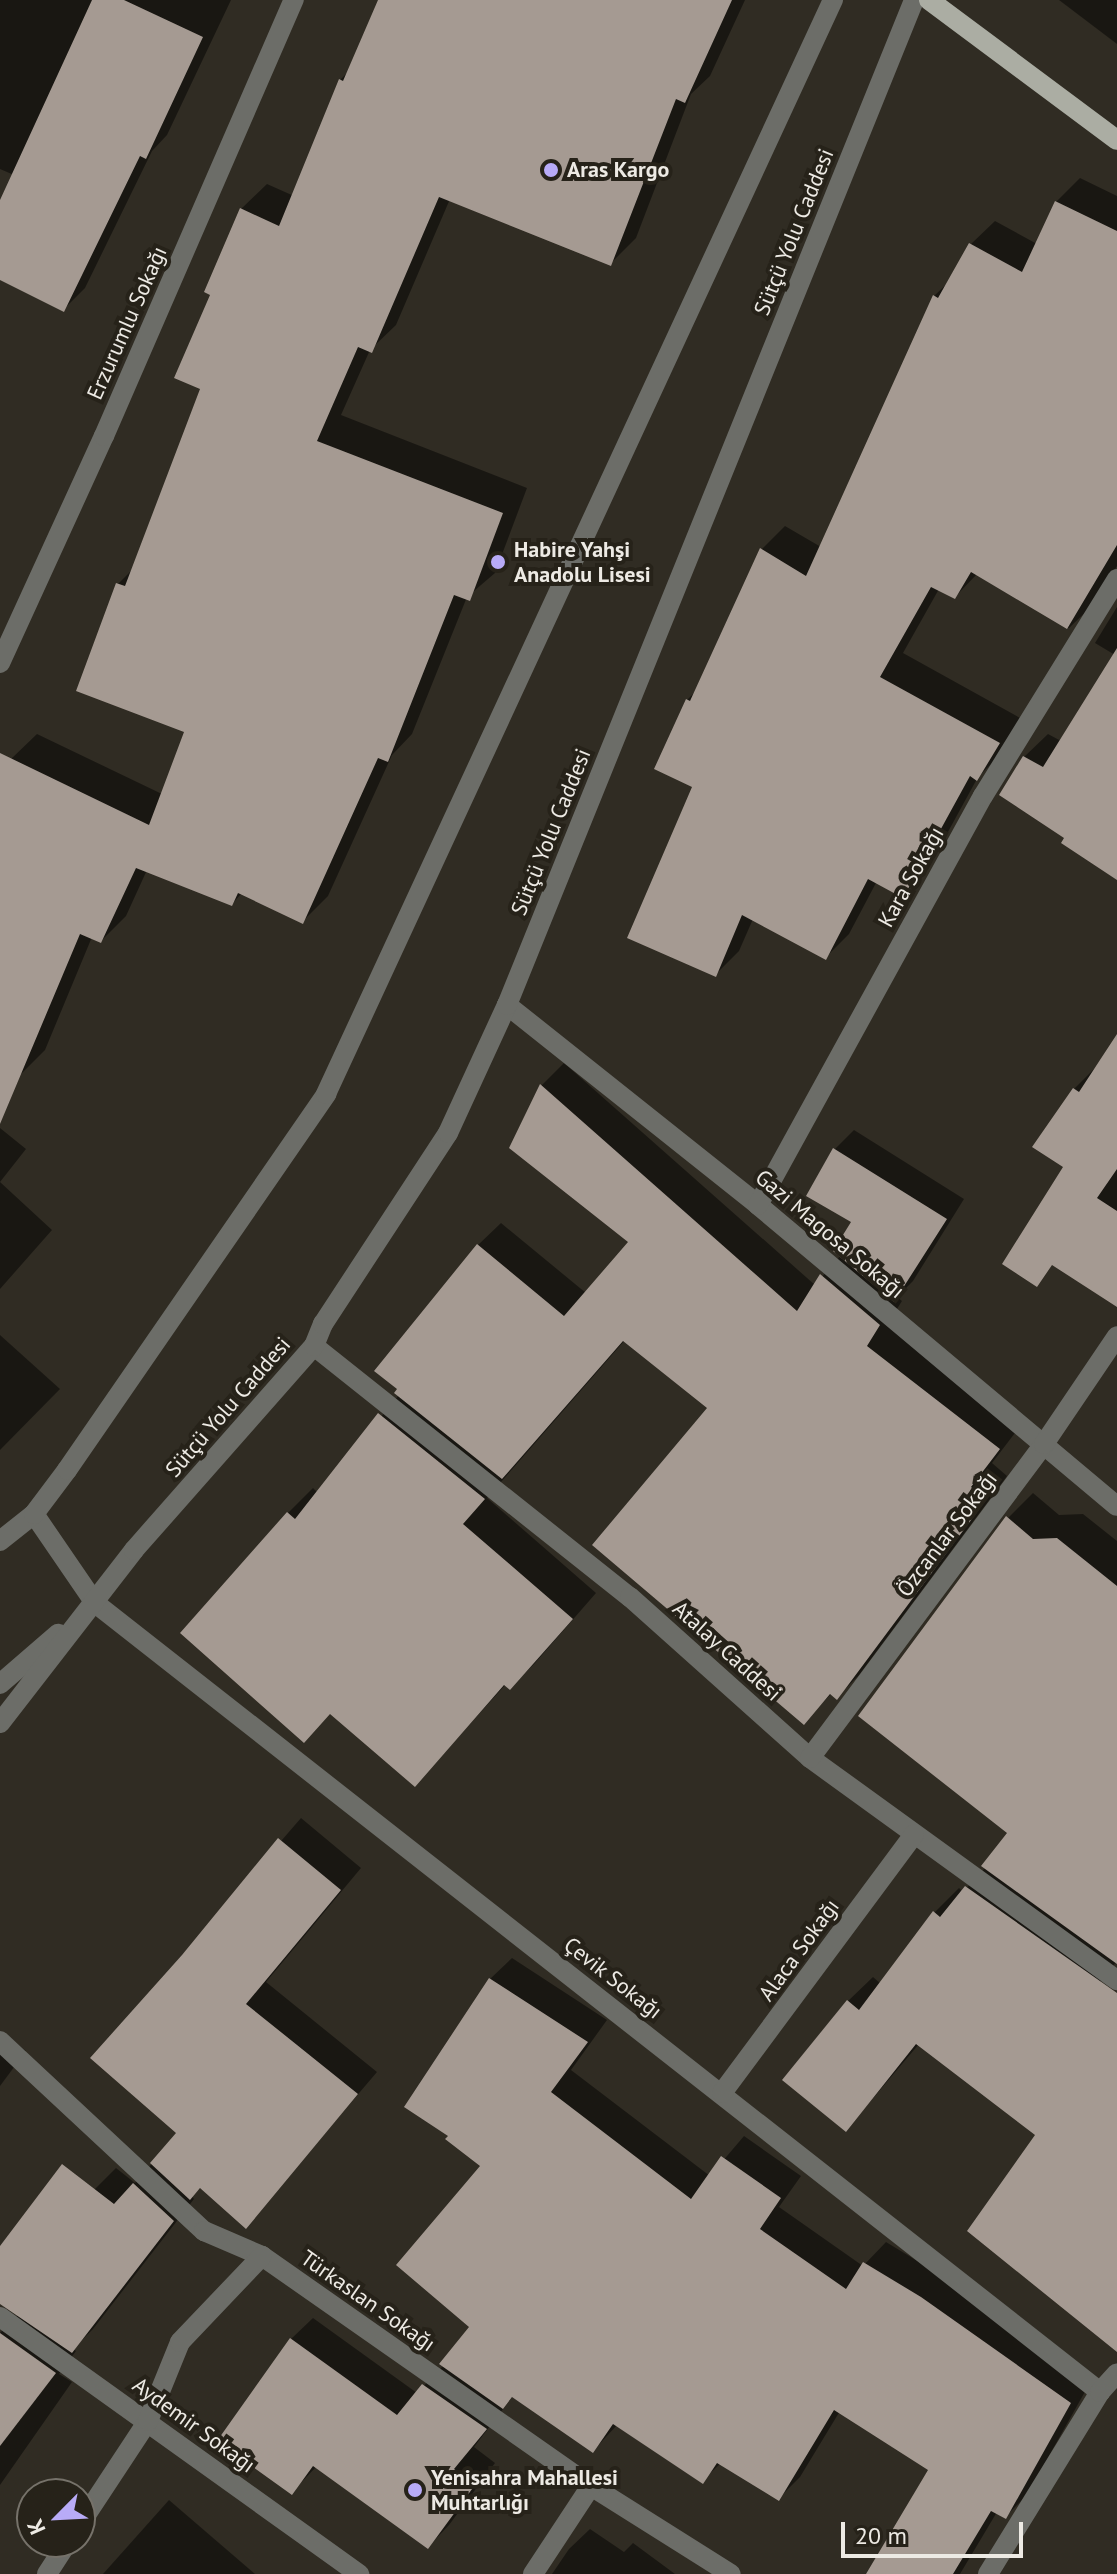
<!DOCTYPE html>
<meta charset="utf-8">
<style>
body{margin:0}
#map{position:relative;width:1117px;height:2574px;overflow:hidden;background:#302c23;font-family:"PT Sans",sans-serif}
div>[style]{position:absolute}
.shadow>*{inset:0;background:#0007}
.building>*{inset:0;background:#a59a92}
.minor>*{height:20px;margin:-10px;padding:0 10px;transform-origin:10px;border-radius:10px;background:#6c6d68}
.major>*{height:20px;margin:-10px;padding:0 10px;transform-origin:10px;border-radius:10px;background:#abada3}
.dots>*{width:22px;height:22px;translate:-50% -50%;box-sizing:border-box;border:4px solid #262219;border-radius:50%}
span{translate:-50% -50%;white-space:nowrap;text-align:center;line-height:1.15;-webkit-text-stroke:8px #262219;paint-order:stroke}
.poi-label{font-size:22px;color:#edeae4;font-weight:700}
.left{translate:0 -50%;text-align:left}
.street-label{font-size:22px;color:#edeae4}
.north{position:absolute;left:16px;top:2478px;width:80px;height:80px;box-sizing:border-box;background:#262219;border:2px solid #76726a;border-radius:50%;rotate:246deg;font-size:22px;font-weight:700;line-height:32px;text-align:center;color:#edeae4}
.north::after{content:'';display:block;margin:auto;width:28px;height:36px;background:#b8abf7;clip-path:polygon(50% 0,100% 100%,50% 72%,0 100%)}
.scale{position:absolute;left:841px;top:2522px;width:182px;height:36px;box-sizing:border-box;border:4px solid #edeae4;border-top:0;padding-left:10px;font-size:24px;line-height:28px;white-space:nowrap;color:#edeae4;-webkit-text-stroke:6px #262219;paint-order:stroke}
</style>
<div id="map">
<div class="shadow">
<i style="clip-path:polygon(0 0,231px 0,167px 135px,152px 151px,85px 288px,64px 309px,0 278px,0 204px,14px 175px,0 169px)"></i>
<i style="clip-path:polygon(380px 0,745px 0,710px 76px,691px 94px,636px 238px,611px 263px,450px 199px,396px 325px,370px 350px,341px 415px,527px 488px,495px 573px,467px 597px,412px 734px,392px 755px,328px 896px,303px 921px,242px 893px,232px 904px,147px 870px,126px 916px,101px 941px,92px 937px,45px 1050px,20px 1075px,0 1085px,0 780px,11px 759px,37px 734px,162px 794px,186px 731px,118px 584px,135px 567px,202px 388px,212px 294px,241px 209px,267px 184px,294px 196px,340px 80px,349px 71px)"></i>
<i style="clip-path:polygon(1059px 0,1117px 0,1117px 44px)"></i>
<i style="clip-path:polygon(1080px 178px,1117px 196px,1117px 566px,1093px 605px,1069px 628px,977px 574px,955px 597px,939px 589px,903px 653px,1022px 719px,1000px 755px,978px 777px,926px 872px,902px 895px,877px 881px,849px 934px,826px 957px,753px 919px,739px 951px,716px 974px,687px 700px,698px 689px,762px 549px,785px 526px,821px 547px,934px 296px,952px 279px,971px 244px,995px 221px,1037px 244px,1056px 202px)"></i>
<i style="clip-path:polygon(1117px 607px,1117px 878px,1067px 838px,1024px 757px,1048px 734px,1061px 741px,1115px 655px,1095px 643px)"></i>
<i style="clip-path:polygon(1117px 1038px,1117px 1294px,1066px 1167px,1074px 1089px,1098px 1065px)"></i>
<i style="clip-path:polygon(564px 1063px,815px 1285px,841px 1255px,854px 1221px,809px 1195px,835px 1149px,854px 1130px,964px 1199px,913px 1281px,897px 1297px,902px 1301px,888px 1323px,1021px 1425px,992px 1463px,1007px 1476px,859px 1675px,837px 1697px,832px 1693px,804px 1722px,710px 1408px,625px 1340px,487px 1498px,596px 1593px,535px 1663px,510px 1688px,506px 1684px,415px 1785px,288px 1513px,313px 1488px,318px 1493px,399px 1395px,478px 1245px,501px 1223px,586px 1293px,631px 1242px,511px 1148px,542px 1085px)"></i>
<i style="clip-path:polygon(0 1128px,26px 1149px,0 1182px,52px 1230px,0 1289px)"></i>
<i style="clip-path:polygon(0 1335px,60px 1389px,0 1450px)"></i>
<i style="clip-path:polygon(1033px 1493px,1059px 1515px,1083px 1514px,1117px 1541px,1117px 1961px,1098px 1985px,1117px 1999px,1117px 2324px,1038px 2135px,919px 2044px,846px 2130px,848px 2001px,873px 1977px,881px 1984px,934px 1913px,959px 1888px,963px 1892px,986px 1867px,1009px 1833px,1008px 1518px)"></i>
<i style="clip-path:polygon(301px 1818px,361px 1868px,266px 1982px,377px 2072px,246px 2226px,201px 2187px,192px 2196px,194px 2199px,93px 2329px,73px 2349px,76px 2351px,59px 2374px,72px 2382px,0 2485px,0 2333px,20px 2313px,15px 2310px,95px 2189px,116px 2168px,135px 2183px,179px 2133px,93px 2058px)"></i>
<i style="clip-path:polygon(512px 1958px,607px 2020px,571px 2070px,710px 2176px,744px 2136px,801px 2176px,779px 2207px,863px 2266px,886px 2242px,942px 2276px,1091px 2381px,1027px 2495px,1005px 2517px,997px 2512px,960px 2574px,868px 2574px,931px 2469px,840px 2411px,800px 2477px,779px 2498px,721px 2463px,702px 2481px,618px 2424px,593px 2451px,513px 2396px,474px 2447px,495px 2463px,449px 2525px,428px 2547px,317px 2466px,292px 2492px,291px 2339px,313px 2318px,417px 2393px,444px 2365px,472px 2326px,490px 1979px)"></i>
<i style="clip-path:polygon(0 2031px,26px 2051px,0 2086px)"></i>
<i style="clip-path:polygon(169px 2500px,255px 2574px,103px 2574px)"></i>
<i style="clip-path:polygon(590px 2529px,624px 2552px,633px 2543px,675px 2574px,552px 2574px,569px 2549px)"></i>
</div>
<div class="building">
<i style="clip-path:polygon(92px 0,124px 0,203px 37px,146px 159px,140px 156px,64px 312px,0 280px,0 200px)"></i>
<i style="clip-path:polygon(378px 0,732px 0,685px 103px,676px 99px,611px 266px,439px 197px,372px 353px,358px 347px,317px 441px,503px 513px,470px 601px,454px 595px,388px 762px,378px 758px,303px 924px,238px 893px,232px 906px,136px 868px,101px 943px,80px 934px,0 1124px,0 753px,149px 825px,184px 732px,76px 691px,116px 583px,125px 586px,200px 389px,174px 378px,210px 295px,204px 292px,240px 208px,279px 226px,339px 79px,343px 81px)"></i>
<i style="clip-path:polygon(1055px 201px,1117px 231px,1117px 545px,1067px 629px,971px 572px,955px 599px,931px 587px,880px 677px,1000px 743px,977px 781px,970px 776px,903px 898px,868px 879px,826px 960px,742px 915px,716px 977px,627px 938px,692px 787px,654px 769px,686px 699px,690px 701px,760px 548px,806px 576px,933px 295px,938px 298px,969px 243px,1022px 272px)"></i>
<i style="clip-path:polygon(1117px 648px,1117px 880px,1061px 843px,1064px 838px,999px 795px,1023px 756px,1043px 767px)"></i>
<i style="clip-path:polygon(1117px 1034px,1117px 1169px,1097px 1198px,1117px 1211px,1117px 1307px,1052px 1265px,1037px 1287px,1002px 1264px,1063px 1167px,1032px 1147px,1073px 1088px,1079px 1092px)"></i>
<i style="clip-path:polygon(540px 1084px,797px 1311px,820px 1274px,880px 1325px,867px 1346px,1000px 1449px,971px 1487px,986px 1500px,837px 1700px,830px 1694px,804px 1725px,592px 1545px,707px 1408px,623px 1341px,502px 1479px,394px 1393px,397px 1389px,374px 1371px,477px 1244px,564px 1316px,628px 1242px,509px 1148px)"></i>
<i style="clip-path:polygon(833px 1148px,947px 1219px,894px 1302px,833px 1251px,851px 1222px,806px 1196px)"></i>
<i style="clip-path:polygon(378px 1413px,485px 1499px,463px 1524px,573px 1619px,510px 1690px,504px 1685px,415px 1787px,330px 1714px,304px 1743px,180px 1633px,287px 1512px,295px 1519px)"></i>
<i style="clip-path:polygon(1006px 1516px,1033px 1539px,1057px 1538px,1117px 1586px,1117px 1964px,981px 1866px,1007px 1833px,858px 1716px)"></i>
<i style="clip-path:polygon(278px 1838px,341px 1890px,246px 2004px,358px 2094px,246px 2229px,200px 2188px,190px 2200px,150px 2163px,176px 2133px,90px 2058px,182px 1955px)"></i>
<i style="clip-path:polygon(965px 1886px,1117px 1993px,1117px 2352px,967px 2231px,1035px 2135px,916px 2044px,846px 2132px,782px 2080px,847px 2000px,859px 2010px,933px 1911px,940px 1917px)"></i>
<i style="clip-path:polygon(489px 1978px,588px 2042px,551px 2092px,691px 2199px,721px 2156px,781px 2198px,760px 2229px,846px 2289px,863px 2262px,921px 2297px,1071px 2403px,1006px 2519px,991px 2511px,953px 2574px,866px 2574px,928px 2470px,834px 2410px,779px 2501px,717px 2463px,703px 2484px,613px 2424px,593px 2453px,512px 2397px,503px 2409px,439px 2364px,469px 2327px,396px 2265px,480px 2166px,445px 2139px,448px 2136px,404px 2107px)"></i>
<i style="clip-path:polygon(62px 2164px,114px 2204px,133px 2183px,174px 2221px,72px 2353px,0 2304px,0 2246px)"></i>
<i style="clip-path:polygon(0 2333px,56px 2373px,0 2446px)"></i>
<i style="clip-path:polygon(290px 2338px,397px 2415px,422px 2384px,487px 2429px,454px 2469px,475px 2485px,428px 2549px,313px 2466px,292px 2495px,217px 2441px)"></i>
</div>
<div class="minor">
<i style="left:0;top:663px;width:250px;rotate:-65.4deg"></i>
<i style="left:104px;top:436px;width:476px;rotate:-66.5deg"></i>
<i style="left:507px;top:1005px;width:321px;rotate:38.5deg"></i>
<i style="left:758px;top:1205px;width:468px;rotate:40deg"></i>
<i style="left:758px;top:1205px;width:467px;rotate:-61.2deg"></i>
<i style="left:983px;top:796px;width:255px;rotate:-58.3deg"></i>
<i style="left:314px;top:1346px;width:404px;rotate:38.5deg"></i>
<i style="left:630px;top:1597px;width:241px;rotate:41.8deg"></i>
<i style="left:810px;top:1758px;width:379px;rotate:35.9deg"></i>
<i style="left:34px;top:1514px;width:108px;rotate:55.6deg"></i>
<i style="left:95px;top:1603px;width:1278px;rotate:38.13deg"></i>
<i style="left:0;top:1541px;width:43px;rotate:-38.5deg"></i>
<i style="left:34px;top:1514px;width:55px;rotate:-53.1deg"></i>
<i style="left:67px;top:1470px;width:457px;rotate:-55.4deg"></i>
<i style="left:326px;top:1094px;width:1206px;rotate:-65.14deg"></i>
<i style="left:0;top:1684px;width:77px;rotate:-40.8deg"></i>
<i style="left:0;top:1723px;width:219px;rotate:-52.2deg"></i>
<i style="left:134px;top:1550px;width:272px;rotate:-48.6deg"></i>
<i style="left:314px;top:1346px;width:24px;rotate:-68deg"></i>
<i style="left:323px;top:1324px;width:228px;rotate:-56.8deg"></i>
<i style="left:448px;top:1133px;width:141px;rotate:-65.3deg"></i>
<i style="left:507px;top:1005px;width:1084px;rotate:-67.95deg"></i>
<i style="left:810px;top:1758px;width:392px;rotate:-53.3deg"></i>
<i style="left:1044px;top:1444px;width:130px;rotate:-55.9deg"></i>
<i style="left:0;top:2041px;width:279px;rotate:43deg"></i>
<i style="left:204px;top:2231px;width:63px;rotate:23.3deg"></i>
<i style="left:262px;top:2256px;width:401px;rotate:35deg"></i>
<i style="left:591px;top:2486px;width:165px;rotate:32.2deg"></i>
<i style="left:722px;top:2093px;width:322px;rotate:-53.4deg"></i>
<i style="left:0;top:2317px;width:442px;rotate:35.6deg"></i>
<i style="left:80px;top:2524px;width:123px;rotate:-56.6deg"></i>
<i style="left:148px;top:2421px;width:85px;rotate:-67.9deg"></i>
<i style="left:180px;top:2342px;width:119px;rotate:-46.4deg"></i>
<i style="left:47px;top:2574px;width:38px;rotate:-57deg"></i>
<i style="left:533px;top:2574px;width:105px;rotate:-56.6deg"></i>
<i style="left:988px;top:2574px;width:214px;rotate:-58.4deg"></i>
<i style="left:1100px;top:2392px;width:25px;rotate:-48deg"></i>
</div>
<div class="major">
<i style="left:929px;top:0;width:234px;rotate:36.7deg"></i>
</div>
<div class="dots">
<i style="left:551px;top:170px;background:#b8abf7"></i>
<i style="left:498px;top:562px;background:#b8abf7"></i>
<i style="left:415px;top:2490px;background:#b8abf7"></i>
</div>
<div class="poi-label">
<span class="left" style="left:567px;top:170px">Aras Kargo</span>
<span class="left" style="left:514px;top:562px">Habire Yahşi<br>Anadolu Lisesi</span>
<span class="left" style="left:431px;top:2490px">Yenisahra Mahallesi<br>Muhtarlığı</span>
</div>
<div class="street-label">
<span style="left:794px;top:232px;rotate:-68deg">Sütçü Yolu Caddesi</span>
<span style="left:127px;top:323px;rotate:-66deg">Erzurumlu Sokağı</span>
<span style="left:551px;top:832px;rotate:-68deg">Sütçü Yolu Caddesi</span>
<span style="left:911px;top:877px;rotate:-61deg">Kara Sokağı</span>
<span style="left:830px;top:1234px;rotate:40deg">Gazi Magosa Sokağı</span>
<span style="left:228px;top:1407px;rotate:-49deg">Sütçü Yolu Caddesi</span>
<span style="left:947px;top:1534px;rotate:-53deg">Özcanlar Sokağı</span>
<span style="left:727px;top:1651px;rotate:42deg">Atalay Caddesi</span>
<span style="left:799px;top:1950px;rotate:-54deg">Alaca Sokağı</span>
<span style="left:613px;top:1978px;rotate:38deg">Çevik Sokağı</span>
<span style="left:368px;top:2301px;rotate:35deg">Türkaslan Sokağı</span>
<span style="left:194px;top:2425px;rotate:36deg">Aydemir Sokağı</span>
</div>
<div class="north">K</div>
<div class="scale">20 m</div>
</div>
